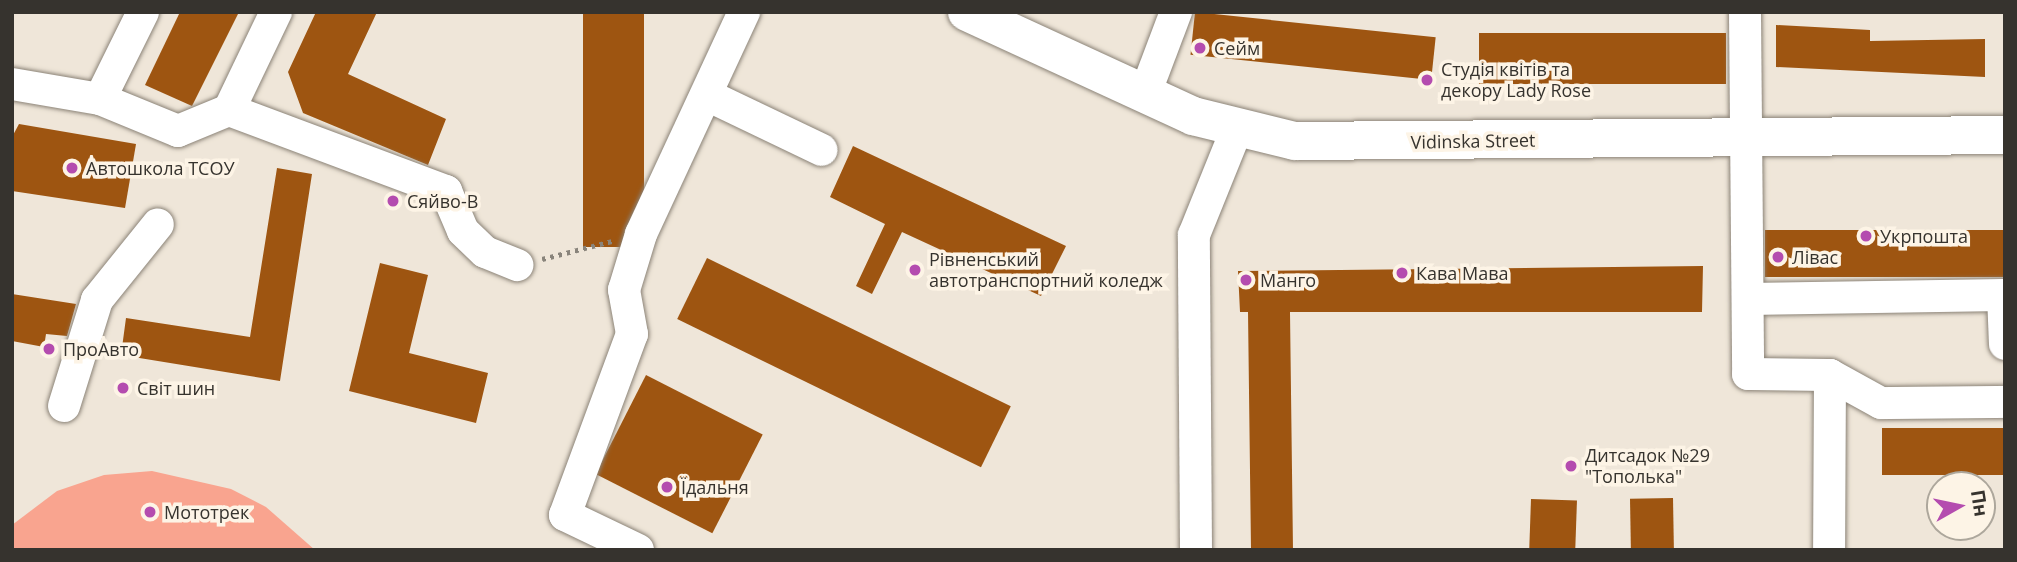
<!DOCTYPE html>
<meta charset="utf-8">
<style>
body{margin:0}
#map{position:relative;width:2017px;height:562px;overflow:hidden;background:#efe6d9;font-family:"Open Sans",sans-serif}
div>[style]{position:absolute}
.green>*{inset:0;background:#f9a48f}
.building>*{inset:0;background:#9e5511;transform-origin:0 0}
.path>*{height:4.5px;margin-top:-2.25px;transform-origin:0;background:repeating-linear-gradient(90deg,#89847b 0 3.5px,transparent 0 8.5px)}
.roads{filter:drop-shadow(0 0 2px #8b8377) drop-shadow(0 0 2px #8b8377)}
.minor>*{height:32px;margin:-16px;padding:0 16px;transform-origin:16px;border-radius:16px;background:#fff}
.major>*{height:38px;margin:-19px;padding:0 19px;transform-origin:19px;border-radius:19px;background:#fff}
.dots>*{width:19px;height:19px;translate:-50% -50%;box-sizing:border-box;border:4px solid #fdf4e6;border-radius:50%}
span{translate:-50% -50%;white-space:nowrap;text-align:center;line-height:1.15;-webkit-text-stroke:7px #fdf4e6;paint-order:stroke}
.poi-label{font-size:18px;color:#36332e}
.left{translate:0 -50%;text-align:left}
.street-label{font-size:18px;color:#36332e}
.frame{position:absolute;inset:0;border:14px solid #36332e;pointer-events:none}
.north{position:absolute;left:1926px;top:471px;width:70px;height:70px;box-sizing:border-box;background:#fdf4e6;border:2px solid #ada79c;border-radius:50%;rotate:81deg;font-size:19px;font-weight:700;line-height:28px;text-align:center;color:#36332e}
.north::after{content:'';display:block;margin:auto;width:24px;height:32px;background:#b44caf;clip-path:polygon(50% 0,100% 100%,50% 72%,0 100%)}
</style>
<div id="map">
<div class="green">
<i style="clip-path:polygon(152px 471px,231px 489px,266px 507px,315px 550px,12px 550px,12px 525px,57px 491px,104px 475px)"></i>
</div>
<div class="building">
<i style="clip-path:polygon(180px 12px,239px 12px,192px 106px,145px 85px)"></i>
<i style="clip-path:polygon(316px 12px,377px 12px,348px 74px,446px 119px,428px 165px,303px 113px,288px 72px)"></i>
<i style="left:583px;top:12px;width:61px;height:235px"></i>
<i style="left:1195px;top:12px;width:242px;height:43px;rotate:6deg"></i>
<i style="clip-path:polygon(1776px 25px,1870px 30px,1870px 41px,1985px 39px,1985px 77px,1776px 67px)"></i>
<i style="left:1726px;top:33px;width:51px;height:247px;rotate:90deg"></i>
<i style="clip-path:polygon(19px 124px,136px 144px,125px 208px,12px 191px,12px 137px)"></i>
<i style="clip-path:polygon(853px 146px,1066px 246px,1041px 296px,902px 232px,872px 294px,856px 286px,885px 224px,830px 197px)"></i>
<i style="clip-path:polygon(277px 168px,312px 174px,280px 381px,121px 355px,126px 318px,250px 337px)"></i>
<i style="left:2005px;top:230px;width:47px;height:240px;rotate:90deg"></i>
<i style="left:707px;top:258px;width:338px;height:68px;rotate:26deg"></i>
<i style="clip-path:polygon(380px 263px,428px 275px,409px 353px,488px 373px,476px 423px,349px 391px)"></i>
<i style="clip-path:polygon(1703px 266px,1702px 312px,1290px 312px,1293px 550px,1251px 550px,1248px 312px,1240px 312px,1238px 271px)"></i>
<i style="clip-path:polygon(12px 294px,76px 304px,67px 336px,46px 334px,44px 347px,12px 341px)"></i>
<i style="left:646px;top:375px;width:131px;height:111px;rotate:27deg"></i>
<i style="left:1882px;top:428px;width:123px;height:47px"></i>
<i style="left:1673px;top:498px;width:52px;height:43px;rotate:89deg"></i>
<i style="left:1531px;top:499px;width:46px;height:51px;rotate:2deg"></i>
</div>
<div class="path">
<i style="left:542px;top:259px;width:72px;rotate:-14.4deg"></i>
</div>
<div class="roads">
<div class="minor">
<i style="left:276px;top:12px;width:109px;rotate:115.6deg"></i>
<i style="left:229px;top:110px;width:232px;rotate:20.5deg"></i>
<i style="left:446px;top:191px;width:43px;rotate:67deg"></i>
<i style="left:463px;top:231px;width:30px;rotate:44deg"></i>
<i style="left:485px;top:252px;width:35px;rotate:22deg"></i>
<i style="left:1745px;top:12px;width:362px;rotate:89.5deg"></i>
<i style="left:1748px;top:374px;width:82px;rotate:0.7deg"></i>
<i style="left:1830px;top:375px;width:175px;rotate:90.3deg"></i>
<i style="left:12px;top:84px;width:89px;rotate:9.7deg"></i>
<i style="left:100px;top:99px;width:84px;rotate:22.3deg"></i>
<i style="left:178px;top:131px;width:55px;rotate:-22.4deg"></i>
<i style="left:1145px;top:94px;width:88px;rotate:-69.3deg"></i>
<i style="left:707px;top:95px;width:127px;rotate:25.6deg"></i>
<i style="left:100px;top:99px;width:97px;rotate:-63.7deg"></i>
<i style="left:1748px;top:299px;width:255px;rotate:-0.9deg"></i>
<i style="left:2003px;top:295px;width:49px;rotate:87.7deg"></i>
<i style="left:1830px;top:375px;width:58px;rotate:28.8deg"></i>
<i style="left:1881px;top:403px;width:124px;rotate:-0.5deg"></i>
<i style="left:64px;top:406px;width:111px;rotate:-72.7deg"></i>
<i style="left:97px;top:300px;width:97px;rotate:-51.2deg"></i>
<i style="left:638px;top:550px;width:81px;rotate:-154.4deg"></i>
<i style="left:565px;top:515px;width:193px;rotate:-69.7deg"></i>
<i style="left:632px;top:334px;width:45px;rotate:-100.3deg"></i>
<i style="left:624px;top:290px;width:59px;rotate:-73.1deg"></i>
<i style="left:641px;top:234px;width:245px;rotate:-65.1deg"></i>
<i style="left:1196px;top:550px;width:315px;rotate:-90.4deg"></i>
<i style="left:1194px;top:235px;width:112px;rotate:-68deg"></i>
</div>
<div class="major">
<i style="left:967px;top:12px;width:249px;rotate:24.7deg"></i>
<i style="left:1193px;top:116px;width:105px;rotate:13.8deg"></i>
<i style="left:1295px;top:141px;width:710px;rotate:-0.48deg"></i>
</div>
</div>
<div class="dots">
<i style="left:1200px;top:48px;background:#b44caf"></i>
<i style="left:1427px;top:80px;background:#b44caf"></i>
<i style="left:72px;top:168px;background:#b44caf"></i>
<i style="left:393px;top:201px;background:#b44caf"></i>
<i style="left:1866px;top:236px;background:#b44caf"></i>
<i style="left:1778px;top:257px;background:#b44caf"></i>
<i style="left:915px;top:270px;background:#b44caf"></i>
<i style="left:1402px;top:273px;background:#b44caf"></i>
<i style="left:1246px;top:280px;background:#b44caf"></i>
<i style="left:49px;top:349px;background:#b44caf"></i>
<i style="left:123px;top:388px;background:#b44caf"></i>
<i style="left:1571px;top:466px;background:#b44caf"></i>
<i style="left:667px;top:487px;background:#b44caf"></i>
<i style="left:150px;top:512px;background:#b44caf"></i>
</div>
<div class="poi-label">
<span class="left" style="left:1214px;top:48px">Сейм</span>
<span class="left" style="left:1441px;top:80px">Студія квітів та<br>декору Lady Rose</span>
<span class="left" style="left:86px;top:168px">Автошкола ТСОУ</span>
<span class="left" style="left:407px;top:201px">Сяйво-В</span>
<span class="left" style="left:1880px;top:236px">Укрпошта</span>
<span class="left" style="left:1792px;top:257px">Лівас</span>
<span class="left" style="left:929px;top:270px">Рівненський<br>автотранспортний коледж</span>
<span class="left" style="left:1416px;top:273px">Кава Мава</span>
<span class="left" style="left:1260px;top:280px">Манго</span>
<span class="left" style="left:63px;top:349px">ПроАвто</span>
<span class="left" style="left:137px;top:388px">Світ шин</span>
<span class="left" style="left:1585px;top:466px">Дитсадок №29<br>"Тополька"</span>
<span class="left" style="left:681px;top:487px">Їдальня</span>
<span class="left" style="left:164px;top:512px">Мототрек</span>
</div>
<div class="street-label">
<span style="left:1473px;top:141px;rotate:-1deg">Vidinska Street</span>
</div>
<div class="frame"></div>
<div class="north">Пн</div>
</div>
